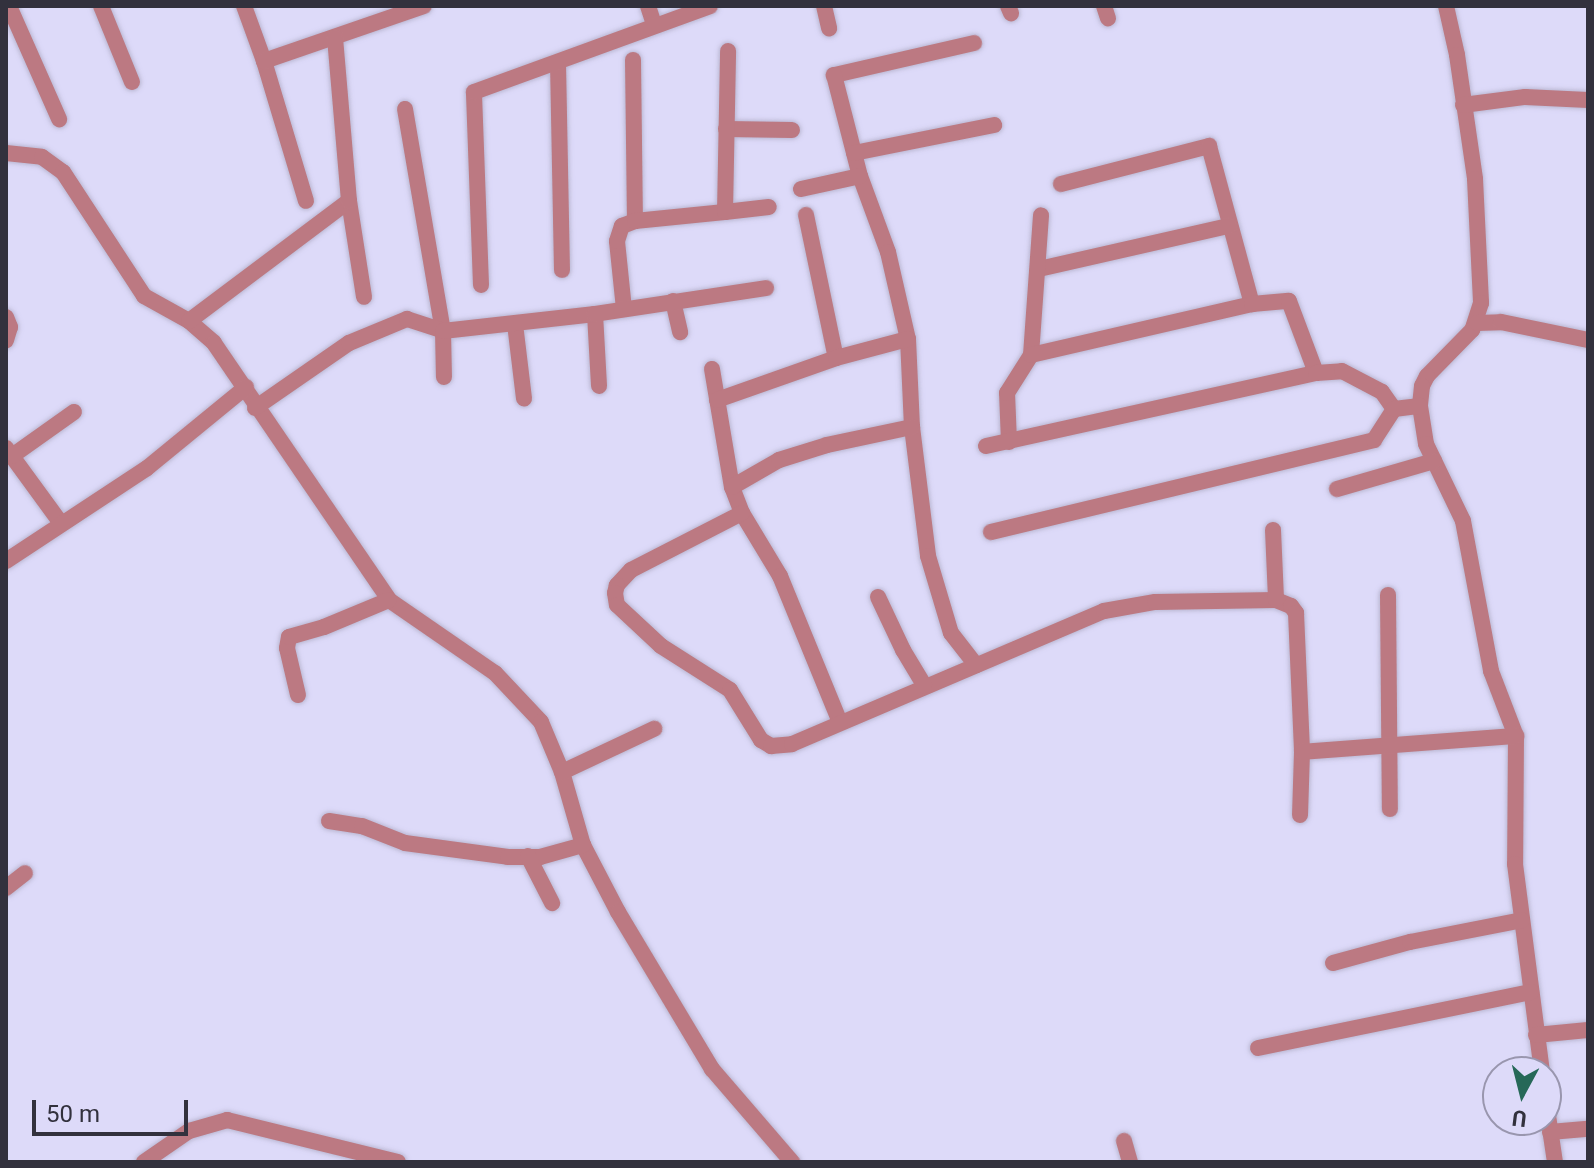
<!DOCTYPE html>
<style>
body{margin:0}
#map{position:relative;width:1594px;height:1168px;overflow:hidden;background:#dddaf9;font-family:Roboto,sans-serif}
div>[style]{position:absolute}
.roads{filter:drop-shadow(0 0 2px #bbb8d3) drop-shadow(0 0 2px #bbb8d3)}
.street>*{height:16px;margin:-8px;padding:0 8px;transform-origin:8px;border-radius:8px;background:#bc7982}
span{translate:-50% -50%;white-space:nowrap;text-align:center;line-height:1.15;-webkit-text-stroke:7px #dddaf9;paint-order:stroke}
.frame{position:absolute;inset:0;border:8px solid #32313d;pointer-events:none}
.north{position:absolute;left:1482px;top:1056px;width:80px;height:80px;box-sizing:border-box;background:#dddaf9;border:2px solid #9996ae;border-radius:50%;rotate:187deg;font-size:22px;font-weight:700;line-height:32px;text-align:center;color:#32313d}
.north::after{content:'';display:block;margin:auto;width:28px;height:36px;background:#266858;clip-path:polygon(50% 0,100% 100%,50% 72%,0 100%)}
.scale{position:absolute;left:32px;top:1100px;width:156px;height:36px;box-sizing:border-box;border:4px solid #32313d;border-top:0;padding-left:10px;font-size:24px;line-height:28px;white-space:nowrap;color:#32313d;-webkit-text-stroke:6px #dddaf9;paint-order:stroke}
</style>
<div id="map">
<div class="roads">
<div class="street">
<i style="left:9px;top:6px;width:124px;rotate:66.1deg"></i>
<i style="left:101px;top:6px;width:82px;rotate:67.8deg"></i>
<i style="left:244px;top:6px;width:59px;rotate:70deg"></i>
<i style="left:264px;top:61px;width:146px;rotate:73.3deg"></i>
<i style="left:648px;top:6px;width:20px;rotate:72deg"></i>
<i style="left:824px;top:6px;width:23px;rotate:77deg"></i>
<i style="left:1008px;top:6px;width:8px;rotate:67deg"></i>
<i style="left:1104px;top:6px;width:13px;rotate:72deg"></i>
<i style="left:1446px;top:6px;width:50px;rotate:77.3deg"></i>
<i style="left:1457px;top:55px;width:125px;rotate:81.7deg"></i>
<i style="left:1475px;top:179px;width:124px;rotate:87.2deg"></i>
<i style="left:1481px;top:303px;width:28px;rotate:108deg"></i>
<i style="left:1472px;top:330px;width:64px;rotate:134.4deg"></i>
<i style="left:1427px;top:376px;width:11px;rotate:117deg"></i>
<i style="left:1422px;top:386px;width:20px;rotate:96deg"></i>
<i style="left:1420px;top:406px;width:38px;rotate:81deg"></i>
<i style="left:1426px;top:444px;width:85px;rotate:64.3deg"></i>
<i style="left:1463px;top:521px;width:153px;rotate:79.4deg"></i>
<i style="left:1491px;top:671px;width:70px;rotate:69deg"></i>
<i style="left:1516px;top:736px;width:128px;rotate:90.4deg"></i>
<i style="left:1515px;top:864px;width:210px;rotate:82.6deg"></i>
<i style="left:974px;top:43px;width:144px;rotate:167.1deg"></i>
<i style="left:834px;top:75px;width:104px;rotate:75.6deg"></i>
<i style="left:860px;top:176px;width:81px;rotate:69.8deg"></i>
<i style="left:888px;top:252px;width:89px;rotate:77.1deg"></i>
<i style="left:908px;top:339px;width:88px;rotate:87.4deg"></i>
<i style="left:912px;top:427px;width:130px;rotate:82.9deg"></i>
<i style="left:928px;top:556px;width:80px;rotate:73.4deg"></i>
<i style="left:951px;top:633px;width:41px;rotate:52deg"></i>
<i style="left:633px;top:60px;width:161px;rotate:89.3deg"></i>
<i style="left:264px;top:61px;width:169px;rotate:-19deg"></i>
<i style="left:558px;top:63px;width:207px;rotate:88.9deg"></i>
<i style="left:1463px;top:105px;width:63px;rotate:-7.4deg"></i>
<i style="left:1525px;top:97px;width:63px;rotate:2.7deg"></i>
<i style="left:405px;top:109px;width:225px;rotate:80.3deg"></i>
<i style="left:443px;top:331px;width:46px;rotate:88.8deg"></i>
<i style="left:726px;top:129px;width:66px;rotate:0.9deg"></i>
<i style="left:6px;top:153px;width:36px;rotate:6deg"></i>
<i style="left:42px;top:157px;width:26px;rotate:36deg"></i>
<i style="left:63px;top:172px;width:148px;rotate:56.8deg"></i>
<i style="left:144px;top:296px;width:51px;rotate:29.1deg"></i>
<i style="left:189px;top:321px;width:33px;rotate:41deg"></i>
<i style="left:214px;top:343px;width:311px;rotate:55.7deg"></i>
<i style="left:389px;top:600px;width:129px;rotate:34.6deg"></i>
<i style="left:495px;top:673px;width:67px;rotate:46.8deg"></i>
<i style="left:541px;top:722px;width:54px;rotate:67.2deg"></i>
<i style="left:562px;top:772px;width:76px;rotate:74deg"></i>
<i style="left:583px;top:845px;width:76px;rotate:62.4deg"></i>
<i style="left:618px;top:912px;width:183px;rotate:59.1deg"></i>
<i style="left:712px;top:1069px;width:123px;rotate:49.3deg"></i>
<i style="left:854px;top:153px;width:143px;rotate:-11.3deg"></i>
<i style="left:1061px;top:184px;width:153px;rotate:-14.4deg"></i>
<i style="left:1209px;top:146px;width:164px;rotate:74.8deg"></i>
<i style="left:801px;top:189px;width:60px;rotate:-12.4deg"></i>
<i style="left:349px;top:201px;width:97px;rotate:81.1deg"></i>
<i style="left:725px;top:212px;width:44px;rotate:-6.5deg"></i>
<i style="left:806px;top:215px;width:146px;rotate:78.2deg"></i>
<i style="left:1039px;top:269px;width:195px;rotate:-12.8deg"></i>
<i style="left:481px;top:285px;width:193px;rotate:-92.1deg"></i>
<i style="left:474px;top:92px;width:251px;rotate:-20deg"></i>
<i style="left:673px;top:301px;width:32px;rotate:77deg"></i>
<i style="left:624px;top:309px;width:68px;rotate:-95.9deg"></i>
<i style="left:617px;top:241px;width:16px;rotate:-72deg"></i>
<i style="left:622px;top:226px;width:14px;rotate:-21deg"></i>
<i style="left:635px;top:221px;width:90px;rotate:-5.7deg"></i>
<i style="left:725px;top:212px;width:161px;rotate:-88.9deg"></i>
<i style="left:595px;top:314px;width:72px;rotate:86.8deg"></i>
<i style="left:6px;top:317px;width:11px;rotate:68deg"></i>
<i style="left:10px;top:327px;width:14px;rotate:107deg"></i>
<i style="left:189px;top:321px;width:200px;rotate:-36.9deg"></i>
<i style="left:349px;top:201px;width:164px;rotate:-94.9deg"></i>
<i style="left:1477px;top:323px;width:24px;rotate:-2deg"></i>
<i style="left:1501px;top:322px;width:89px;rotate:11.7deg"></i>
<i style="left:515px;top:324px;width:75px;rotate:83.1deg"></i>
<i style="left:1031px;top:355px;width:140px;rotate:-85.9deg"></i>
<i style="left:712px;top:369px;width:120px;rotate:80.4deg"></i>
<i style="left:732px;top:487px;width:28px;rotate:69deg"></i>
<i style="left:742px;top:513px;width:74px;rotate:58.9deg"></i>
<i style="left:780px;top:576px;width:158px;rotate:67.7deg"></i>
<i style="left:717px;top:400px;width:126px;rotate:-19.4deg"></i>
<i style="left:836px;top:358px;width:74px;rotate:-14.8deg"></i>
<i style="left:255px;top:408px;width:114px;rotate:-34.7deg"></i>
<i style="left:349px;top:343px;width:63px;rotate:-22.5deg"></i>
<i style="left:407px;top:319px;width:38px;rotate:18deg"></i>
<i style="left:443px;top:331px;width:153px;rotate:-6.4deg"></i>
<i style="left:595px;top:314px;width:173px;rotate:-8.6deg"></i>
<i style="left:1009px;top:442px;width:49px;rotate:-92.3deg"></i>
<i style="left:1007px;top:393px;width:45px;rotate:-57.7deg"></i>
<i style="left:1031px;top:355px;width:227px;rotate:-13deg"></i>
<i style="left:1252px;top:304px;width:37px;rotate:-5deg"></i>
<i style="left:1289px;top:301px;width:77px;rotate:69.4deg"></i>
<i style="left:986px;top:446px;width:338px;rotate:-12.5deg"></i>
<i style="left:1316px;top:373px;width:26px;rotate:-4deg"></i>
<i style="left:1342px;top:371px;width:45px;rotate:27.7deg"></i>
<i style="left:1382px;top:392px;width:21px;rotate:55deg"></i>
<i style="left:6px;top:448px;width:92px;rotate:53.9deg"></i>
<i style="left:12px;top:456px;width:76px;rotate:-35.4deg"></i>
<i style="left:732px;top:487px;width:54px;rotate:-29.9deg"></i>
<i style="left:779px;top:460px;width:50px;rotate:-17.4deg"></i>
<i style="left:827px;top:445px;width:87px;rotate:-12deg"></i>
<i style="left:1337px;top:489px;width:101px;rotate:-16.1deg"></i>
<i style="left:742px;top:513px;width:125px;rotate:152.8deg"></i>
<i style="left:631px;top:570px;width:21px;rotate:133deg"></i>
<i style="left:617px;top:585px;width:8px;rotate:104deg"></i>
<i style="left:615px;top:593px;width:12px;rotate:81deg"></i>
<i style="left:617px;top:605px;width:60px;rotate:43deg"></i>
<i style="left:661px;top:646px;width:82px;rotate:32.5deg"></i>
<i style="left:730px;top:690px;width:59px;rotate:58.2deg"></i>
<i style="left:761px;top:740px;width:12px;rotate:31deg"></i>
<i style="left:771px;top:746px;width:21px;rotate:-5deg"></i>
<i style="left:792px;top:744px;width:339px;rotate:-23.1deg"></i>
<i style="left:1104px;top:611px;width:52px;rotate:-10deg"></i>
<i style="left:1155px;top:602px;width:121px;rotate:-0.9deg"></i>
<i style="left:1276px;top:600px;width:16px;rotate:22deg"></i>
<i style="left:1291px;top:606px;width:9px;rotate:54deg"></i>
<i style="left:1296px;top:613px;width:139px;rotate:87.5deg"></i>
<i style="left:1302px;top:752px;width:63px;rotate:91.8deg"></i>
<i style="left:1273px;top:530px;width:70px;rotate:87.5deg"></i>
<i style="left:991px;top:532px;width:394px;rotate:-13.5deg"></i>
<i style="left:1374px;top:440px;width:37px;rotate:-57deg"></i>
<i style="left:1394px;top:409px;width:26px;rotate:-7deg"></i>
<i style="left:6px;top:561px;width:169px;rotate:-33.4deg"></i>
<i style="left:147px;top:468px;width:128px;rotate:-39.3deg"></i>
<i style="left:1388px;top:595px;width:214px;rotate:89.5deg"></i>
<i style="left:878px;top:597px;width:59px;rotate:64.7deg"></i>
<i style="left:903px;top:650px;width:41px;rotate:59deg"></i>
<i style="left:298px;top:695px;width:48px;rotate:-103.2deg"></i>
<i style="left:287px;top:648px;width:11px;rotate:-80deg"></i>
<i style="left:289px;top:637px;width:36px;rotate:-16deg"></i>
<i style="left:324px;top:627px;width:70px;rotate:-22.6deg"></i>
<i style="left:1302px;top:752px;width:215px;rotate:-4.3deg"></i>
<i style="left:562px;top:772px;width:102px;rotate:-25.1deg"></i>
<i style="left:329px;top:821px;width:33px;rotate:9deg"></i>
<i style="left:362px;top:826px;width:46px;rotate:21.6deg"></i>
<i style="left:405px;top:843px;width:104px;rotate:7.7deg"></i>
<i style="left:508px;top:857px;width:32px"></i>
<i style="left:540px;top:857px;width:45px;rotate:-15.6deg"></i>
<i style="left:528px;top:856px;width:53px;rotate:62.9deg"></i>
<i style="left:6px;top:888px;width:24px;rotate:-38deg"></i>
<i style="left:1333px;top:963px;width:80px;rotate:-15.3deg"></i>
<i style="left:1410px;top:942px;width:114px;rotate:-11.1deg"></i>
<i style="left:1536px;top:1035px;width:52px;rotate:-5.5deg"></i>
<i style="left:1258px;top:1048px;width:279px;rotate:-11.6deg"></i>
<i style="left:1546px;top:1102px;width:61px;rotate:81.5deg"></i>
<i style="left:1550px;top:1132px;width:38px;rotate:-5deg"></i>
<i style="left:1124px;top:1141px;width:22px;rotate:74deg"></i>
<i style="left:144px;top:1162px;width:55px;rotate:-34.6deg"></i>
<i style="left:189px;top:1131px;width:40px;rotate:-16deg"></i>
<i style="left:227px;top:1120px;width:176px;rotate:13.8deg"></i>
</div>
</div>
<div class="frame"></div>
<div class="north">U</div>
<div class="scale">50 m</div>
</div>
